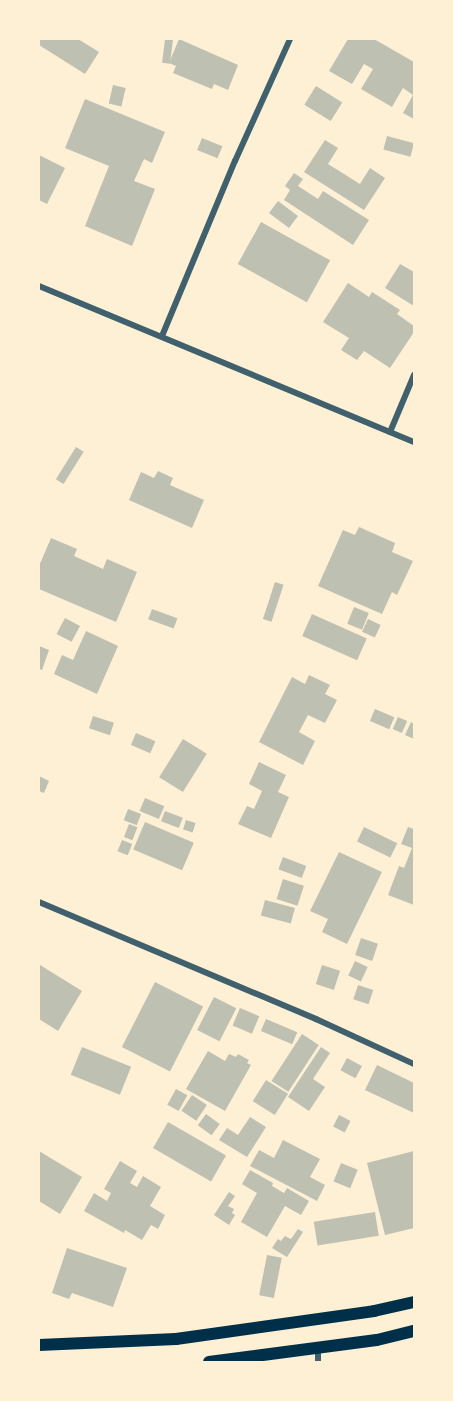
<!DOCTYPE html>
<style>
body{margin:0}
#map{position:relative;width:453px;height:1401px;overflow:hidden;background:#fdf0d5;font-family:Cabin,sans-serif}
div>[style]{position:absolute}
.building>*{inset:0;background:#bec0b2;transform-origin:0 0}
.minor>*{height:6px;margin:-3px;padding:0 3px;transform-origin:3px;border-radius:3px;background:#3f606c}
.secondary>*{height:12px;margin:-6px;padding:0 6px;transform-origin:6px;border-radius:6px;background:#003049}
span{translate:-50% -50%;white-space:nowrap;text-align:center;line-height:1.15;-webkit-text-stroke:4.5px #fdf0d5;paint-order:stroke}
.frame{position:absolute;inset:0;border:40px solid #fdf0d5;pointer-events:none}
</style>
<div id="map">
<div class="building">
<i style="clip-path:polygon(39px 39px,78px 39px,99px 52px,85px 74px,39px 45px)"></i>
<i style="left:165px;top:39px;width:8px;height:24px;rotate:7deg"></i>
<i style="clip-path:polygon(179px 39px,238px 65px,228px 90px,214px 84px,212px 89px,173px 73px,176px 66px,169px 63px)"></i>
<i style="clip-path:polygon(348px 39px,374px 39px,414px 62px,414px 119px,403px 113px,413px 95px,403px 88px,392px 107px,361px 89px,373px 69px,364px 64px,352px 84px,329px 71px)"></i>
<i style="left:113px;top:85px;width:13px;height:19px;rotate:13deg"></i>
<i style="left:316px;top:86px;width:31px;height:22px;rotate:32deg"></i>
<i style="clip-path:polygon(85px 99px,165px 132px,152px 163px,144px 159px,134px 181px,155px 189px,132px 246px,85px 226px,109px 166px,65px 148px)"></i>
<i style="left:387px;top:136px;width:28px;height:14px;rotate:15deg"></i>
<i style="left:202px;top:138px;width:22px;height:13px;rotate:22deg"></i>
<i style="clip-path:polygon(325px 140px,338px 148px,328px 164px,360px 184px,370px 168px,385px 178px,364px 210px,304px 172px)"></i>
<i style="clip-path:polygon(39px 155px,65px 168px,47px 204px,39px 200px)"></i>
<i style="clip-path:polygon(294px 173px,303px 179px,298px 186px,318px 199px,323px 191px,369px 220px,353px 245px,284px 200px,290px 190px,285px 186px)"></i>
<i style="left:278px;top:201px;width:25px;height:15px;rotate:37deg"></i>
<i style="left:261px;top:222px;width:79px;height:48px;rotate:29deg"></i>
<i style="clip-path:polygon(400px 264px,414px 272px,414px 306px,385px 288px)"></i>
<i style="clip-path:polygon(348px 283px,369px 297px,372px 292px,400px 310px,397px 314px,414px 326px,414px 332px,390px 368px,364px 351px,357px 360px,341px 350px,349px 338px,323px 322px)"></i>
<i style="left:76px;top:447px;width:9px;height:38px;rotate:32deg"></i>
<i style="clip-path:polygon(158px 471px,173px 478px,170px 485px,204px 500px,192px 528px,129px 500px,141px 472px,154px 478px)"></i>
<i style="clip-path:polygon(359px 527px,395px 543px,392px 552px,413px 561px,397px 595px,392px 592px,382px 614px,318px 586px,343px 530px,355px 535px)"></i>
<i style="clip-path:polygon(51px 538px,77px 549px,74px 556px,103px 569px,107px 559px,137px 572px,116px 622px,39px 589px,39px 566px)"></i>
<i style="left:275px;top:582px;width:9px;height:39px;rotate:18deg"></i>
<i style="left:354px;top:607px;width:16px;height:18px;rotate:22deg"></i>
<i style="left:152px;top:609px;width:27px;height:11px;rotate:20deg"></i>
<i style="left:312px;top:614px;width:60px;height:24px;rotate:24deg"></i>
<i style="left:65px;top:618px;width:17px;height:18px;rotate:28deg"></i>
<i style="left:368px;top:619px;width:14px;height:14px;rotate:25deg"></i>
<i style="clip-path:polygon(86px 631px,118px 646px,97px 694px,54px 674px,62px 655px,73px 660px)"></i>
<i style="clip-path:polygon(39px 646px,49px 650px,42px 670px,39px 669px)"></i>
<i style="clip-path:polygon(309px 675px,330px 685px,325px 694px,337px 700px,325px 723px,308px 715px,299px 732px,315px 741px,303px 765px,259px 742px,292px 677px,305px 684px)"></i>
<i style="left:375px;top:709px;width:21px;height:13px;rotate:23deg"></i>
<i style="left:93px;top:716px;width:22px;height:13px;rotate:18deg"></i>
<i style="left:398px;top:717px;width:10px;height:13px;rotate:24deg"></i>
<i style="clip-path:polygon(411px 722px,414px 724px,414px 739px,405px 735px)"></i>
<i style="left:136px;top:733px;width:21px;height:13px;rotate:23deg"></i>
<i style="left:183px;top:739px;width:28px;height:45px;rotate:32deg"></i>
<i style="clip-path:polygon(259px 762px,286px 775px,278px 792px,289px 797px,271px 838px,238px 824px,247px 806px,254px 809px,262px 791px,249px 784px)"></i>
<i style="clip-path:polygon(39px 776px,49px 781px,44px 793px,39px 791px)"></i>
<i style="left:145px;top:798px;width:21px;height:14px;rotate:23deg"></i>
<i style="left:128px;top:809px;width:14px;height:12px;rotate:21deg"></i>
<i style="left:165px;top:811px;width:19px;height:11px;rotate:21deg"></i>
<i style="left:186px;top:820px;width:10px;height:10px;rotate:17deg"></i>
<i style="left:145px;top:822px;width:53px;height:30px;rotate:23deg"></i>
<i style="left:129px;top:824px;width:9px;height:14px;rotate:21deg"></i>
<i style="left:364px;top:827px;width:37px;height:16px;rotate:26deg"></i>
<i style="clip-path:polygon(408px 827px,414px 829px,414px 905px,388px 895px,399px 866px,404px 868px,412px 848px,401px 844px)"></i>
<i style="left:122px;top:840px;width:11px;height:12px;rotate:22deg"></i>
<i style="clip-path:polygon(339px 852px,382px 872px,347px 944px,322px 932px,328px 919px,310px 911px)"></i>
<i style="left:283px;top:857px;width:25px;height:13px;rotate:21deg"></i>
<i style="left:283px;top:879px;width:22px;height:21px;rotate:18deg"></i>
<i style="left:265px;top:900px;width:31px;height:16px;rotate:15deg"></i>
<i style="left:361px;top:938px;width:18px;height:18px;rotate:19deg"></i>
<i style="left:355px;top:961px;width:14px;height:16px;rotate:25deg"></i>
<i style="clip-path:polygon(40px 965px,82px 991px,58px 1031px,39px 1019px)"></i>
<i style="left:322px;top:965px;width:19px;height:20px;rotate:18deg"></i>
<i style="left:155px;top:982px;width:54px;height:73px;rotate:27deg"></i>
<i style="left:358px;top:985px;width:16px;height:15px;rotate:18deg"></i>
<i style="left:214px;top:997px;width:25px;height:37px;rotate:27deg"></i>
<i style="left:240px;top:1008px;width:21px;height:19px;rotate:23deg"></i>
<i style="left:266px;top:1019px;width:34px;height:13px;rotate:23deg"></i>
<i style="left:302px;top:1034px;width:20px;height:56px;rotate:33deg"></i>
<i style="left:82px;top:1047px;width:53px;height:30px;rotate:22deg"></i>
<i style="clip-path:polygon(321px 1047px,330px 1053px,313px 1079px,325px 1087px,309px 1111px,288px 1097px)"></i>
<i style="clip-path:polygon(208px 1051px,225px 1061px,229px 1054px,236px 1057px,238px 1054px,249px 1060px,247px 1063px,251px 1065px,225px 1111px,186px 1089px)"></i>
<i style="left:347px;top:1058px;width:17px;height:14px;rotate:28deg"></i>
<i style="clip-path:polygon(377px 1065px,414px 1083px,414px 1113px,365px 1090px)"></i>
<i style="left:266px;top:1080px;width:26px;height:25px;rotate:32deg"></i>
<i style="left:176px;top:1089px;width:13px;height:18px;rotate:29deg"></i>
<i style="left:192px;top:1095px;width:18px;height:19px;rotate:34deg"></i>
<i style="left:206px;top:1114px;width:17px;height:14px;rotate:36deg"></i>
<i style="left:339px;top:1115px;width:13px;height:13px;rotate:27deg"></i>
<i style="clip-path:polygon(250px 1117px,266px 1127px,247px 1157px,219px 1140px,227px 1128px,238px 1135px)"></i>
<i style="left:168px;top:1122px;width:67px;height:30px;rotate:30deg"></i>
<i style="clip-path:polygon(283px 1140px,320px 1159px,310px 1177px,325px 1185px,317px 1201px,250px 1166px,259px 1150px,274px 1158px)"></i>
<i style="clip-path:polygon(39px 1151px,82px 1177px,60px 1214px,39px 1201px)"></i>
<i style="clip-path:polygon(414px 1151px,414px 1228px,385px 1235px,367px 1163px)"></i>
<i style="clip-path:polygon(120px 1161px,137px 1171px,130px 1183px,137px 1187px,143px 1176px,161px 1187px,150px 1206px,165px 1215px,158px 1229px,151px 1225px,142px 1240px,125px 1230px,124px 1233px,84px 1211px,94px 1193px,107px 1201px,111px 1193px,104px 1189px)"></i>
<i style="left:341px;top:1163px;width:18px;height:20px;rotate:22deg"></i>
<i style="clip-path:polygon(250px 1170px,273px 1183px,272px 1186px,284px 1193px,287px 1188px,309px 1201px,301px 1215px,285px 1206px,267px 1237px,241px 1222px,257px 1193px,242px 1184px)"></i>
<i style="clip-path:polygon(229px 1192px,235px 1196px,228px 1206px,234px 1209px,232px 1213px,235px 1215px,229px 1225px,214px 1215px)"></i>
<i style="left:375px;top:1212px;width:24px;height:62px;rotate:81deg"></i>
<i style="clip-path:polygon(298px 1229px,303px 1232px,287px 1257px,272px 1248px,278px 1239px,281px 1241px,285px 1236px,291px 1239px)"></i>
<i style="clip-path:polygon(67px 1248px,127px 1268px,113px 1307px,72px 1293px,69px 1299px,52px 1293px)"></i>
<i style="left:267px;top:1255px;width:15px;height:41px;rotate:11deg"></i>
</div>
<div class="minor">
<i style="left:39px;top:286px;width:406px;rotate:22.6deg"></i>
<i style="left:162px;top:336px;width:190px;rotate:-67.4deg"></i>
<i style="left:235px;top:161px;width:134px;rotate:-65.7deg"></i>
<i style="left:390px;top:432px;width:62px;rotate:-67.2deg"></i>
<i style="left:39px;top:902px;width:301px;rotate:22.9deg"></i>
<i style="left:316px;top:1019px;width:108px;rotate:24.7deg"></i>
<i style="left:318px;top:1348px;width:14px;rotate:90deg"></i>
</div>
<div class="secondary">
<i style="left:39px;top:1345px;width:137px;rotate:-2.5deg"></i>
<i style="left:176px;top:1339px;width:200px;rotate:-8deg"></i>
<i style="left:374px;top:1311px;width:41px;rotate:-12.7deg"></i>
<i style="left:209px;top:1362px;width:169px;rotate:-7.5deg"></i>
<i style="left:377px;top:1340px;width:38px;rotate:-14deg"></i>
</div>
<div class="frame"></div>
</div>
